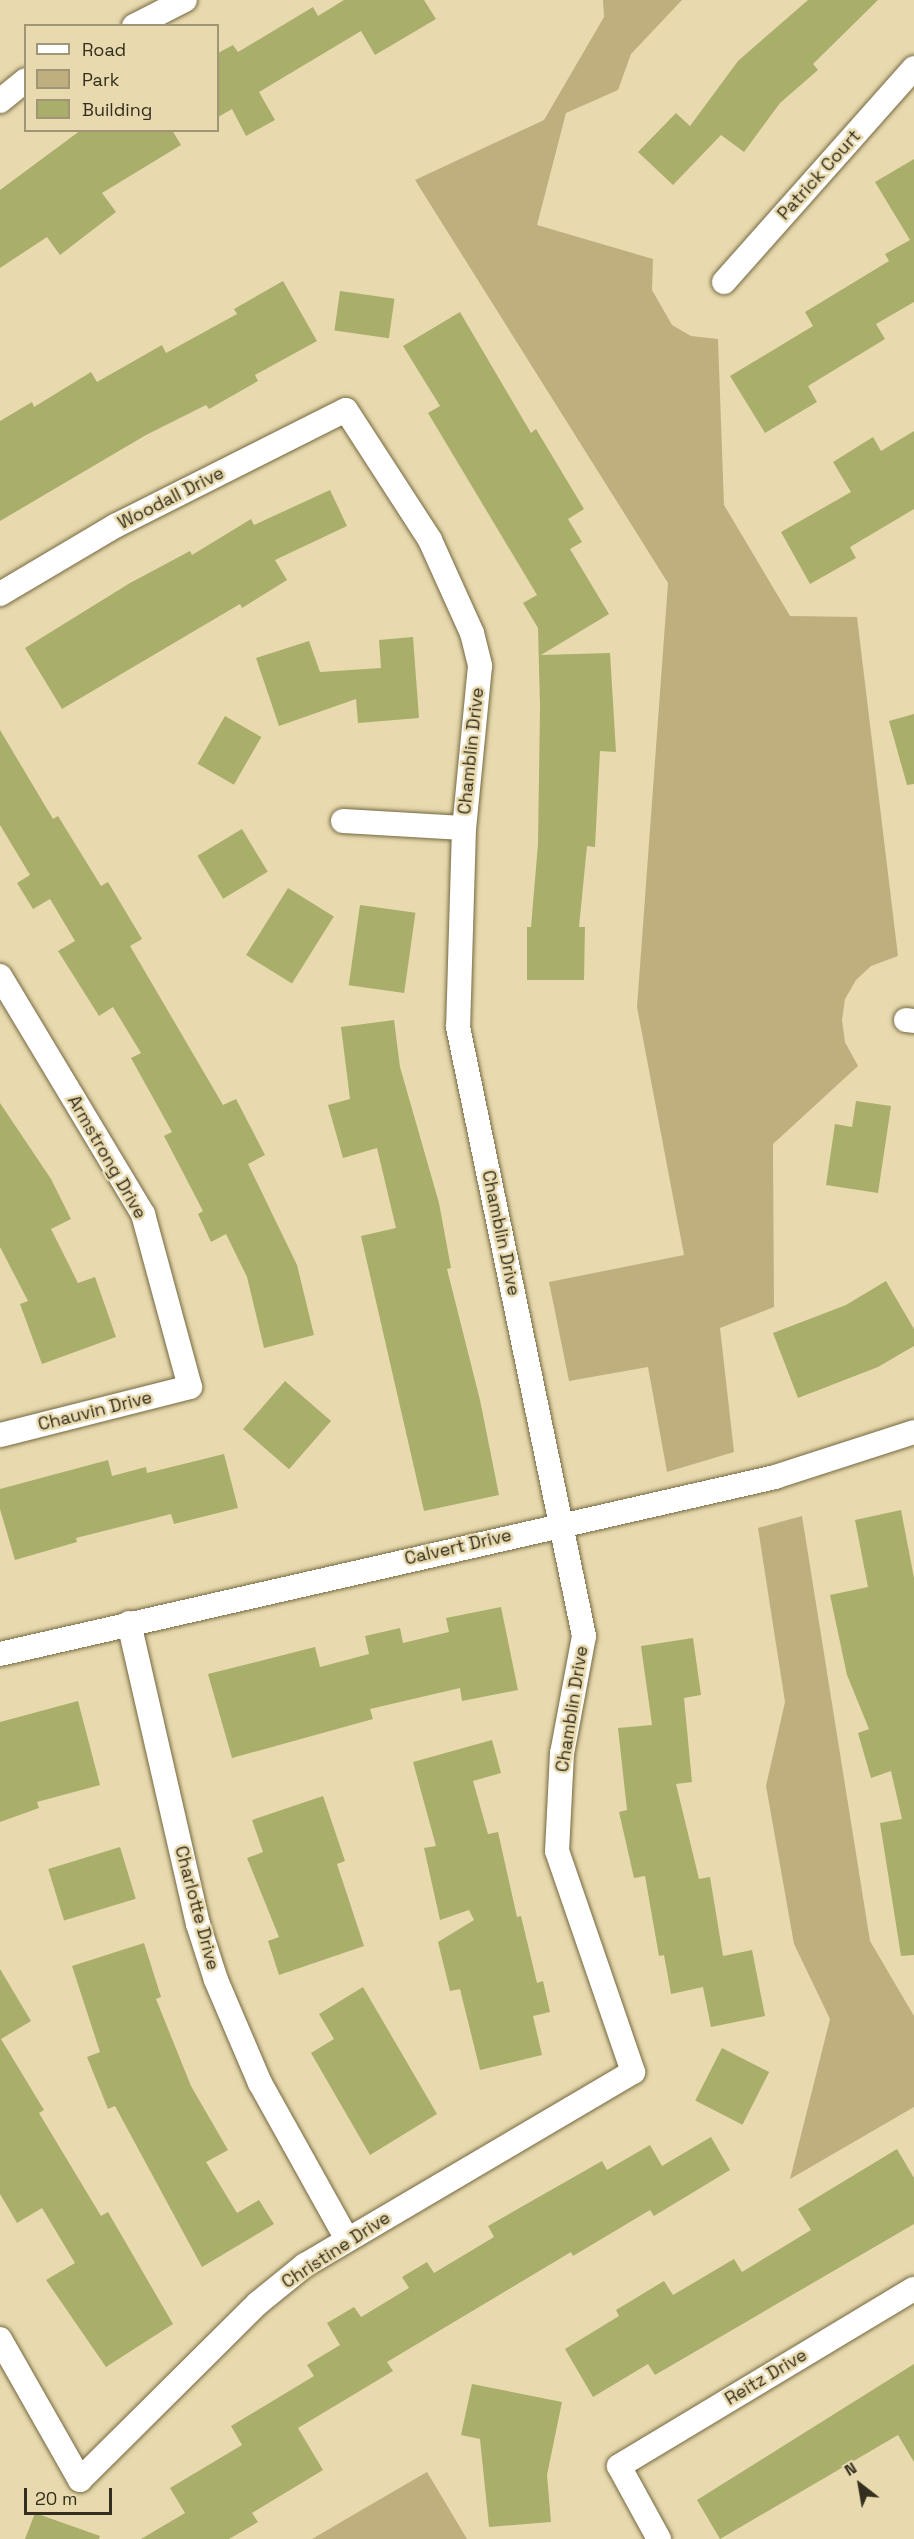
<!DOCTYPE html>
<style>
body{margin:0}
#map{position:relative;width:914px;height:2539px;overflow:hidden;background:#e8daae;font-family:"Space Grotesk",sans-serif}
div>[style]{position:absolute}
.green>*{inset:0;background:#bfaf7e}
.building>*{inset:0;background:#a9ae6b;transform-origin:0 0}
.roads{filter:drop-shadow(0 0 2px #756841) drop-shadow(0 0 2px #756841)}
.minor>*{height:24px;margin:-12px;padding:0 12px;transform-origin:12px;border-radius:12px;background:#fff}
span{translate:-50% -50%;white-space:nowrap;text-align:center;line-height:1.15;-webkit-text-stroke:5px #e8daae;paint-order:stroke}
.street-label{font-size:18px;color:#332e1d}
.legend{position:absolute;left:24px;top:24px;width:195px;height:108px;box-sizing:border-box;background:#e8daae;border:2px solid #a09574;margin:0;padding:8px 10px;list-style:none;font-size:18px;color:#332e1d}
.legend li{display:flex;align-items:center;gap:12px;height:30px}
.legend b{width:30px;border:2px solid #a09574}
.north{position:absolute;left:830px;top:2455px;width:60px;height:60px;-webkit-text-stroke:4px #e8daae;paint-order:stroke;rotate:329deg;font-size:16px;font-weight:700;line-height:24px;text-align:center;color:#332e1d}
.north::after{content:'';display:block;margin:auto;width:21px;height:27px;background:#332e1d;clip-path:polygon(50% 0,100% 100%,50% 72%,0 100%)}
.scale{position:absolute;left:24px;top:2488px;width:88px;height:27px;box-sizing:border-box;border:3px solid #332e1d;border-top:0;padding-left:8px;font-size:18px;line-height:21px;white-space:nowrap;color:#332e1d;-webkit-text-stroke:4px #e8daae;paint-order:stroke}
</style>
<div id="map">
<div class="green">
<i style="clip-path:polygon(603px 0,682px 0,631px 54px,618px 90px,566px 113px,537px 225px,653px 259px,652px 290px,672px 325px,691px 336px,718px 339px,724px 505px,790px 616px,857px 617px,898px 956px,871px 966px,856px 980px,845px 999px,842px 1020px,845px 1042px,858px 1066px,773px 1144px,774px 1307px,720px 1328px,734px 1452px,667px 1472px,648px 1367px,569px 1381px,549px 1282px,684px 1255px,637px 1007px,668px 583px,415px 180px,544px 120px,604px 17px)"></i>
<i style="clip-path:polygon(802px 1516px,870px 1941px,914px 2016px,914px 2107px,790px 2179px,830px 2019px,794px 1944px,766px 1786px,785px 1702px,758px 1528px)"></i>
<i style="clip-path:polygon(427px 2472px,467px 2539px,312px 2539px,365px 2508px)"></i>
</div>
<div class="building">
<i style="clip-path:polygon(344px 0,424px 0,436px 19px,375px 55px,361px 31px,259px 92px,275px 120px,246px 136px,232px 109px,218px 117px,218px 53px,233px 45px,238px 52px,313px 7px,318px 16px)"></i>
<i style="clip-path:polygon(808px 0,878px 0,813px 64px,818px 70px,780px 103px,744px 152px,721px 135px,673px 185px,638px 152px,676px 113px,690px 126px,738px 61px)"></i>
<i style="clip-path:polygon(81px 130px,172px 130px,181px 145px,102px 193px,116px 212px,60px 255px,47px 237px,0 268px,0 190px)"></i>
<i style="clip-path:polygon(914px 159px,914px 302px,876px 324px,885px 339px,808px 386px,817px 402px,765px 433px,730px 376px,813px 326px,805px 312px,889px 261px,885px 254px,910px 240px,875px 182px)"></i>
<i style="clip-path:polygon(283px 281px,317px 341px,255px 375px,258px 381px,209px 409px,206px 405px,146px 435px,0 521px,0 421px,32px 402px,34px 407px,91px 372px,97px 382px,162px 345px,166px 353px,237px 314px,234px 309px)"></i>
<i style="left:340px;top:291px;width:55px;height:40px;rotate:8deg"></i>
<i style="clip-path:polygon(460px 312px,531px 433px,536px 429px,584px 509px,568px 519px,582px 542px,570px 549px,609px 614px,541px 655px,610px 653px,616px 752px,600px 751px,595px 847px,587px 846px,579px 927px,585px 927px,584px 980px,527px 980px,527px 927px,531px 927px,538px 844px,540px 707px,538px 628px,523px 603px,537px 595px,428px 413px,440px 406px,403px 346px)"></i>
<i style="clip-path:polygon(914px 431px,914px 509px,850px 547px,856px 558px,810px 584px,781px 532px,851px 492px,833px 462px,873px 437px,881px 451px)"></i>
<i style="clip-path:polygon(330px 490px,347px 526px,275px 560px,287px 580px,242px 608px,240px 604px,62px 709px,25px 648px,130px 583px,190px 551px,192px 555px,251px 519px,254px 525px)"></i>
<i style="clip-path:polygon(413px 637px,419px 718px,358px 723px,356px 699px,279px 726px,256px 658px,309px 641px,320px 672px,381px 668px,379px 640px)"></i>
<i style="clip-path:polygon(914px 714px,914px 784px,907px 785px,889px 721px)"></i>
<i style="left:225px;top:716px;width:42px;height:55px;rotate:30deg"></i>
<i style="clip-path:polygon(0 730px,53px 819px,58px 816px,101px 886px,108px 882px,142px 939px,130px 946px,223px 1105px,236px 1099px,265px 1155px,248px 1164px,297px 1265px,314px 1335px,264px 1348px,247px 1277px,226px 1234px,211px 1242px,198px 1214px,203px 1211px,164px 1136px,172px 1132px,131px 1058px,141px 1053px,113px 1007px,99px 1016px,58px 951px,75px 941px,50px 899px,33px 909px,17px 883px,30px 875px,0 825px)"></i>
<i style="left:242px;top:829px;width:50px;height:52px;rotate:59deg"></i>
<i style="left:288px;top:888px;width:54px;height:79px;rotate:32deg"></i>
<i style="left:360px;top:905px;width:56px;height:81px;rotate:8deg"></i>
<i style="clip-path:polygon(394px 1020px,400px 1067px,439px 1203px,451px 1268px,447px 1269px,480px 1400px,499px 1495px,424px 1511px,361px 1236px,396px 1228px,377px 1148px,343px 1158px,328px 1105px,350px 1099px,341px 1027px)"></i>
<i style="clip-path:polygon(856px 1101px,891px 1106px,878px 1193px,826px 1185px,835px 1124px,852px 1127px)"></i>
<i style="clip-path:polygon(0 1103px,51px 1179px,71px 1219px,51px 1229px,78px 1283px,95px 1277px,116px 1337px,42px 1364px,20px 1304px,28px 1301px,0 1247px)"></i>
<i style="clip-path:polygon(886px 1281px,914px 1329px,914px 1346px,878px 1367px,798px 1398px,773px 1333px,846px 1305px)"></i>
<i style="left:285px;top:1381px;width:61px;height:64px;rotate:41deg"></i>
<i style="clip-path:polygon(224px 1454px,238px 1508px,174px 1524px,171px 1514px,76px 1538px,77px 1542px,15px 1560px,0 1509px,0 1489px,108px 1460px,112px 1476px,146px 1467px,147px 1473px)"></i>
<i style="clip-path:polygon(901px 1510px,914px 1578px,914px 1955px,901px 1956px,880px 1823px,902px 1819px,891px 1771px,871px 1778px,858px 1733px,869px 1729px,847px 1675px,830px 1595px,868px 1587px,855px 1520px)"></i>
<i style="clip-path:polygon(501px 1607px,518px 1690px,462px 1701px,460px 1688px,370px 1709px,373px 1719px,232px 1758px,208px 1674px,315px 1647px,320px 1667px,369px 1654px,365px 1636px,400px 1628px,403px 1643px,449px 1632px,446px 1618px)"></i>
<i style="clip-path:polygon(693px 1638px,701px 1695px,684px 1698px,692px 1782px,676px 1784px,699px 1879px,710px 1877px,723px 1956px,752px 1950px,765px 2016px,711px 2027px,703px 1987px,671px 1994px,664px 1955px,659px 1956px,645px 1876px,634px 1878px,619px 1812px,627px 1810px,618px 1728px,652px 1725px,641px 1646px)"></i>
<i style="clip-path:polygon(78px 1701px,100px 1785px,37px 1802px,39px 1808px,0 1822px,0 1722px)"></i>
<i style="clip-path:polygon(492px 1740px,501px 1773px,473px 1781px,488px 1834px,498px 1832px,517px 1917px,521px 1916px,537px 1983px,543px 1981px,550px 2012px,533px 2016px,542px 2055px,480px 2070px,460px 1989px,450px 1991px,438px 1942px,474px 1920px,469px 1910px,440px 1920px,424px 1848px,436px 1846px,413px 1762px)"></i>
<i style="clip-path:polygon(323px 1796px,345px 1861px,337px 1864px,364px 1946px,279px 1975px,268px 1941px,279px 1937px,247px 1858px,263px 1852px,252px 1820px)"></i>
<i style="left:120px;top:1847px;width:54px;height:75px;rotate:73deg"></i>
<i style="clip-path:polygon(144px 1943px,161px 1997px,156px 1999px,191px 2086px,228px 2150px,206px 2162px,237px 2213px,259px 2200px,274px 2224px,202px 2267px,115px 2106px,108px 2109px,87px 2057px,100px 2052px,72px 1966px)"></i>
<i style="clip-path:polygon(0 1969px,31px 2021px,1px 2039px,44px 2110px,39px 2113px,101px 2216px,108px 2212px,173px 2324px,106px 2367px,46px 2280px,75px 2263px,42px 2208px,17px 2223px,0 2194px)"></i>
<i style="clip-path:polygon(363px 1987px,437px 2114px,370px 2155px,311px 2053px,334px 2039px,319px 2014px)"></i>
<i style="left:722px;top:2048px;width:53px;height:59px;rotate:27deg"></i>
<i style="clip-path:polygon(711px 2137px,730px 2170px,654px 2216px,650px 2210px,573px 2256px,571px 2252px,387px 2362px,393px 2371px,298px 2428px,323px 2470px,252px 2513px,258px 2522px,229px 2539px,141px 2539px,185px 2513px,170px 2488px,242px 2445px,231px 2426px,314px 2376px,307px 2365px,340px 2345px,327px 2323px,354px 2307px,361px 2317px,409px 2288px,402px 2277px,427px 2262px,434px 2273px,494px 2237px,488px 2226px,602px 2161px,607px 2170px,650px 2145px,662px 2166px)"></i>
<i style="clip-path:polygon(897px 2149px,914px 2178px,914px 2224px,655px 2375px,648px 2364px,593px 2397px,565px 2349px,619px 2316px,616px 2310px,664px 2281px,673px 2295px,734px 2259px,742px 2272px,811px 2230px,798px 2209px)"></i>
<i style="clip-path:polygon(914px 2364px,914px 2462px,898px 2435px,720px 2539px,697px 2500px)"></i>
<i style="clip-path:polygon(472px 2384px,562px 2402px,547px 2475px,551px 2522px,489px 2527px,480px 2439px,461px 2435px)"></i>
<i style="clip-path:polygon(35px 2513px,100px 2536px,99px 2539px,25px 2539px)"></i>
</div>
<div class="roads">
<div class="minor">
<i style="left:134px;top:26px;width:57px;rotate:-27deg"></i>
<i style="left:0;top:101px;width:33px;rotate:-39deg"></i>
<i style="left:724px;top:282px;width:286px;rotate:-48.4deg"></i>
<i style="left:0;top:594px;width:134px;rotate:-30.6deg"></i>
<i style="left:115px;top:526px;width:258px;rotate:-26.7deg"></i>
<i style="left:346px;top:410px;width:155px;rotate:57.1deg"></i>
<i style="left:430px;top:540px;width:102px;rotate:65.7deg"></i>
<i style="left:472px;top:633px;width:34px;rotate:76deg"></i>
<i style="left:480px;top:666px;width:163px;rotate:95.6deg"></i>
<i style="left:464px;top:828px;width:199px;rotate:91.7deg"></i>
<i style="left:458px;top:1027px;width:622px;rotate:78.31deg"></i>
<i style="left:584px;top:1636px;width:119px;rotate:100.6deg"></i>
<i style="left:562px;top:1753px;width:98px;rotate:92.9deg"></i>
<i style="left:557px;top:1851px;width:234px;rotate:71deg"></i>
<i style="left:633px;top:2072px;width:381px;rotate:149.5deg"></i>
<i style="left:305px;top:2265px;width:60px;rotate:141deg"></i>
<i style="left:258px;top:2303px;width:251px;rotate:135.2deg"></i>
<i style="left:80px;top:2480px;width:162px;rotate:-119.6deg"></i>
<i style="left:343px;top:821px;width:121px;rotate:3.3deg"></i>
<i style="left:0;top:976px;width:278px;rotate:59deg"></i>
<i style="left:143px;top:1214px;width:179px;rotate:74.8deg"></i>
<i style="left:190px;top:1387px;width:196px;rotate:165.8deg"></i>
<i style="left:906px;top:1020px;width:8px;rotate:7deg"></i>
<i style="left:129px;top:1623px;width:309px;rotate:77.1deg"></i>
<i style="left:198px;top:1924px;width:59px;rotate:72.2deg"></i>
<i style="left:216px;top:1980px;width:112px;rotate:66.9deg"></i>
<i style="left:260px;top:2083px;width:179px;rotate:60.9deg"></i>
<i style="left:0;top:1654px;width:795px;rotate:-12.86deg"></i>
<i style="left:775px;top:1477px;width:146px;rotate:-17.9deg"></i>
<i style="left:659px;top:2539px;width:83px;rotate:-118.7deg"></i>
<i style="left:619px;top:2466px;width:344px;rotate:-31deg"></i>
</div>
</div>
<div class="street-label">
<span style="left:819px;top:175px;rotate:-48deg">Patrick Court</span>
<span style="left:171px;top:498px;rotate:-27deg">Woodall Drive</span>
<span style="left:471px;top:751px;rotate:-84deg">Chamblin Drive</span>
<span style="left:107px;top:1157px;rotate:60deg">Armstrong Drive</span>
<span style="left:501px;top:1233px;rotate:78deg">Chamblin Drive</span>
<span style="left:95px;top:1411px;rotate:-14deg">Chauvin Drive</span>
<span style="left:458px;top:1547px;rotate:-13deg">Calvert Drive</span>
<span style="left:572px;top:1709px;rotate:-81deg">Chamblin Drive</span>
<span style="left:197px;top:1908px;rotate:75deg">Charlotte Drive</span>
<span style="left:336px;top:2250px;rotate:-33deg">Christine Drive</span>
<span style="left:766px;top:2377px;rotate:-31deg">Reitz Drive</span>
</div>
<ul class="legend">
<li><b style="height:8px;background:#fff"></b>Road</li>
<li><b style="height:16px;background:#bfaf7e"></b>Park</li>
<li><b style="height:16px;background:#a9ae6b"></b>Building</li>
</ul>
<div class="north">N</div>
<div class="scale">20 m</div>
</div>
